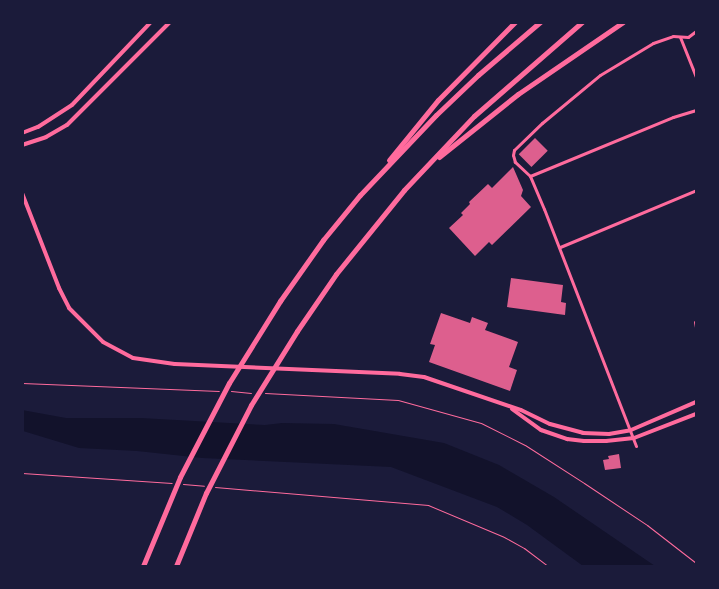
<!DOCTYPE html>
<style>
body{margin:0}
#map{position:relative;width:719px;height:589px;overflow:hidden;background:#1b1b3a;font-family:"PT Serif",serif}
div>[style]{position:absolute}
.water>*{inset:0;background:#12122b}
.building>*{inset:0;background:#dd5f8e;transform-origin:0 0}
.path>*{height:1px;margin:-0.5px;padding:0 0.5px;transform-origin:0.5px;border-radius:0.5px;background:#ff6b9d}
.minor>*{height:3px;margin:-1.5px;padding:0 1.5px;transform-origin:1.5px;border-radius:1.5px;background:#ff6b9d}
.tertiary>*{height:4px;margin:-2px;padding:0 2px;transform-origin:2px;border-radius:2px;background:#ff6b9d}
.motorway>*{height:5px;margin:-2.5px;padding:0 2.5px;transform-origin:2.5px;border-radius:2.5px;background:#ff6b9d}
span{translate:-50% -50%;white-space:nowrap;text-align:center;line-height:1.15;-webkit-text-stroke:5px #1b1b3a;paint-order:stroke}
.frame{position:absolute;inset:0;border:24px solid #1b1b3a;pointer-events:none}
</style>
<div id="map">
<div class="water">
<i style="clip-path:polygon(22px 410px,66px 418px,141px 418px,265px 425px,282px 423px,334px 424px,444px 443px,499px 465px,554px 497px,655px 566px,583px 566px,527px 525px,497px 507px,391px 467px,202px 458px,137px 451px,79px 448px,23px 431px)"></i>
</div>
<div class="building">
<i style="left:535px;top:138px;width:18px;height:23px;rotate:45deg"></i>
<i style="clip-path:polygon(513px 167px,523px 190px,521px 196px,531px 207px,492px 245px,489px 242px,475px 256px,449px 228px,463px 215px,461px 213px,470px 204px,469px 202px,488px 184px,492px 188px)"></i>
<i style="clip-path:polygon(511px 278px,563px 285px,561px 302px,566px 303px,565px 315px,507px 307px)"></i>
<i style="clip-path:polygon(441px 313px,470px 323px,472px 317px,488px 323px,485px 330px,518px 342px,509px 367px,517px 370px,510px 391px,429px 362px,435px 345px,430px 344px)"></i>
<i style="clip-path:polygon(619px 454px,621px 468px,605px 470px,603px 460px,609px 459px,608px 456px)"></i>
</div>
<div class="path">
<i style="left:22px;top:383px;width:197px;rotate:2.3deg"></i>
<i style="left:231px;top:391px;width:20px;rotate:6deg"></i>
<i style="left:265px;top:393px;width:133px;rotate:3deg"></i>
<i style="left:398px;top:400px;width:86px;rotate:15.5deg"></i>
<i style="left:481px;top:423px;width:49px;rotate:26.6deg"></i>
<i style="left:525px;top:445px;width:70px;rotate:32.8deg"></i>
<i style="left:584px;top:483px;width:76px;rotate:33.7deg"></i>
<i style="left:647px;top:525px;width:62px;rotate:37.8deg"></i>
<i style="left:22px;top:473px;width:150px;rotate:3.8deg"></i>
<i style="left:183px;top:484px;width:21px;rotate:5deg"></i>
<i style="left:215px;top:487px;width:214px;rotate:4.8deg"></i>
<i style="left:428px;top:505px;width:82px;rotate:22.8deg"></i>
<i style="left:504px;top:537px;width:23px;rotate:29deg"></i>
<i style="left:524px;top:548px;width:30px;rotate:37deg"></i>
</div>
<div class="minor">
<i style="left:680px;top:37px;width:43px;rotate:68.2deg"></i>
<i style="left:530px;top:176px;width:155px;rotate:-22.4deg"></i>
<i style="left:673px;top:117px;width:24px;rotate:-17deg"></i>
<i style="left:560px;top:247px;width:147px;rotate:-22.7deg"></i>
<i style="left:695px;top:322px;width:5px;rotate:79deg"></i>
<i style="left:636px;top:446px;width:254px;rotate:-111.2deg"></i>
<i style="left:544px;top:209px;width:36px;rotate:-113deg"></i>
<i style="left:530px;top:176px;width:21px;rotate:-137deg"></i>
<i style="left:515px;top:162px;width:7px;rotate:-106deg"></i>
<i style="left:513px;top:155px;width:5px;rotate:-79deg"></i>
<i style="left:514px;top:150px;width:39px;rotate:-44deg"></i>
<i style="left:542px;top:123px;width:75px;rotate:-39.6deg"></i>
<i style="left:600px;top:75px;width:62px;rotate:-31.1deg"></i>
<i style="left:653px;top:43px;width:21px;rotate:-19deg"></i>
<i style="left:673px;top:36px;width:15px;rotate:4deg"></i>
<i style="left:688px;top:37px;width:10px;rotate:-37deg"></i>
</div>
<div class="tertiary">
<i style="left:22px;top:133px;width:17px;rotate:-21deg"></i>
<i style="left:38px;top:127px;width:40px;rotate:-32.9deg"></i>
<i style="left:72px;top:105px;width:115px;rotate:-46.4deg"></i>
<i style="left:22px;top:145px;width:25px;rotate:-18deg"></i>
<i style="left:46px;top:137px;width:24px;rotate:-30deg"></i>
<i style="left:67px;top:125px;width:146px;rotate:-45deg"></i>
<i style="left:22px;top:193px;width:102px;rotate:68.7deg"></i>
<i style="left:59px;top:288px;width:22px;rotate:63deg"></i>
<i style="left:69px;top:308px;width:48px;rotate:45deg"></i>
<i style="left:103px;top:342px;width:34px;rotate:28deg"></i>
<i style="left:133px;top:358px;width:42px;rotate:8.1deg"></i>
<i style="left:175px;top:364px;width:225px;rotate:2.5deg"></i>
<i style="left:400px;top:374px;width:24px;rotate:7deg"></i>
<i style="left:424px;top:377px;width:102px;rotate:18.8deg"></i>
<i style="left:521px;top:410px;width:32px;rotate:26deg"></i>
<i style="left:550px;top:424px;width:34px;rotate:15deg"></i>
<i style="left:583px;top:433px;width:26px;rotate:2deg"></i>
<i style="left:609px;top:434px;width:22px;rotate:-10deg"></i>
<i style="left:631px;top:430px;width:71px;rotate:-23.3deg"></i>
<i style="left:512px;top:409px;width:36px;rotate:36deg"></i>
<i style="left:541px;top:430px;width:28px;rotate:19deg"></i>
<i style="left:567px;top:439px;width:17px;rotate:7deg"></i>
<i style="left:584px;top:441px;width:22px"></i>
<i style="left:606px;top:441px;width:28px;rotate:-6deg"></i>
<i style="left:634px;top:438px;width:66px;rotate:-21.2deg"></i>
</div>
<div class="motorway">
<i style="left:439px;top:157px;width:101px;rotate:-38.6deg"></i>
<i style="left:518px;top:94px;width:127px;rotate:-34.4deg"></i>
<i style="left:389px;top:160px;width:77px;rotate:-50.8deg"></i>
<i style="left:438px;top:100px;width:110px;rotate:-45.4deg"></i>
<i style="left:143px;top:566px;width:96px;rotate:-67.4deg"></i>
<i style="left:180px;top:477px;width:106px;rotate:-62.5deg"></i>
<i style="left:229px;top:383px;width:97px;rotate:-58.1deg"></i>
<i style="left:280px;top:301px;width:75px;rotate:-54.8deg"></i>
<i style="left:323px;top:240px;width:58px;rotate:-50.6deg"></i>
<i style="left:360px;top:195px;width:110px;rotate:-46.5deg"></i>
<i style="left:436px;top:115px;width:58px;rotate:-43.6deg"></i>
<i style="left:478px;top:75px;width:82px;rotate:-40.5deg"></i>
<i style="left:176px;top:566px;width:79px;rotate:-67.7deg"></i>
<i style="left:206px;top:493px;width:99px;rotate:-62.9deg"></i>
<i style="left:251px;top:405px;width:87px;rotate:-58.1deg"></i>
<i style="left:297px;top:331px;width:69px;rotate:-55.6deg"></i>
<i style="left:336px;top:274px;width:108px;rotate:-51deg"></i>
<i style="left:404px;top:190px;width:102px;rotate:-46.6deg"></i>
<i style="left:474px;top:116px;width:143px;rotate:-41deg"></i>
</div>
<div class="frame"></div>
</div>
